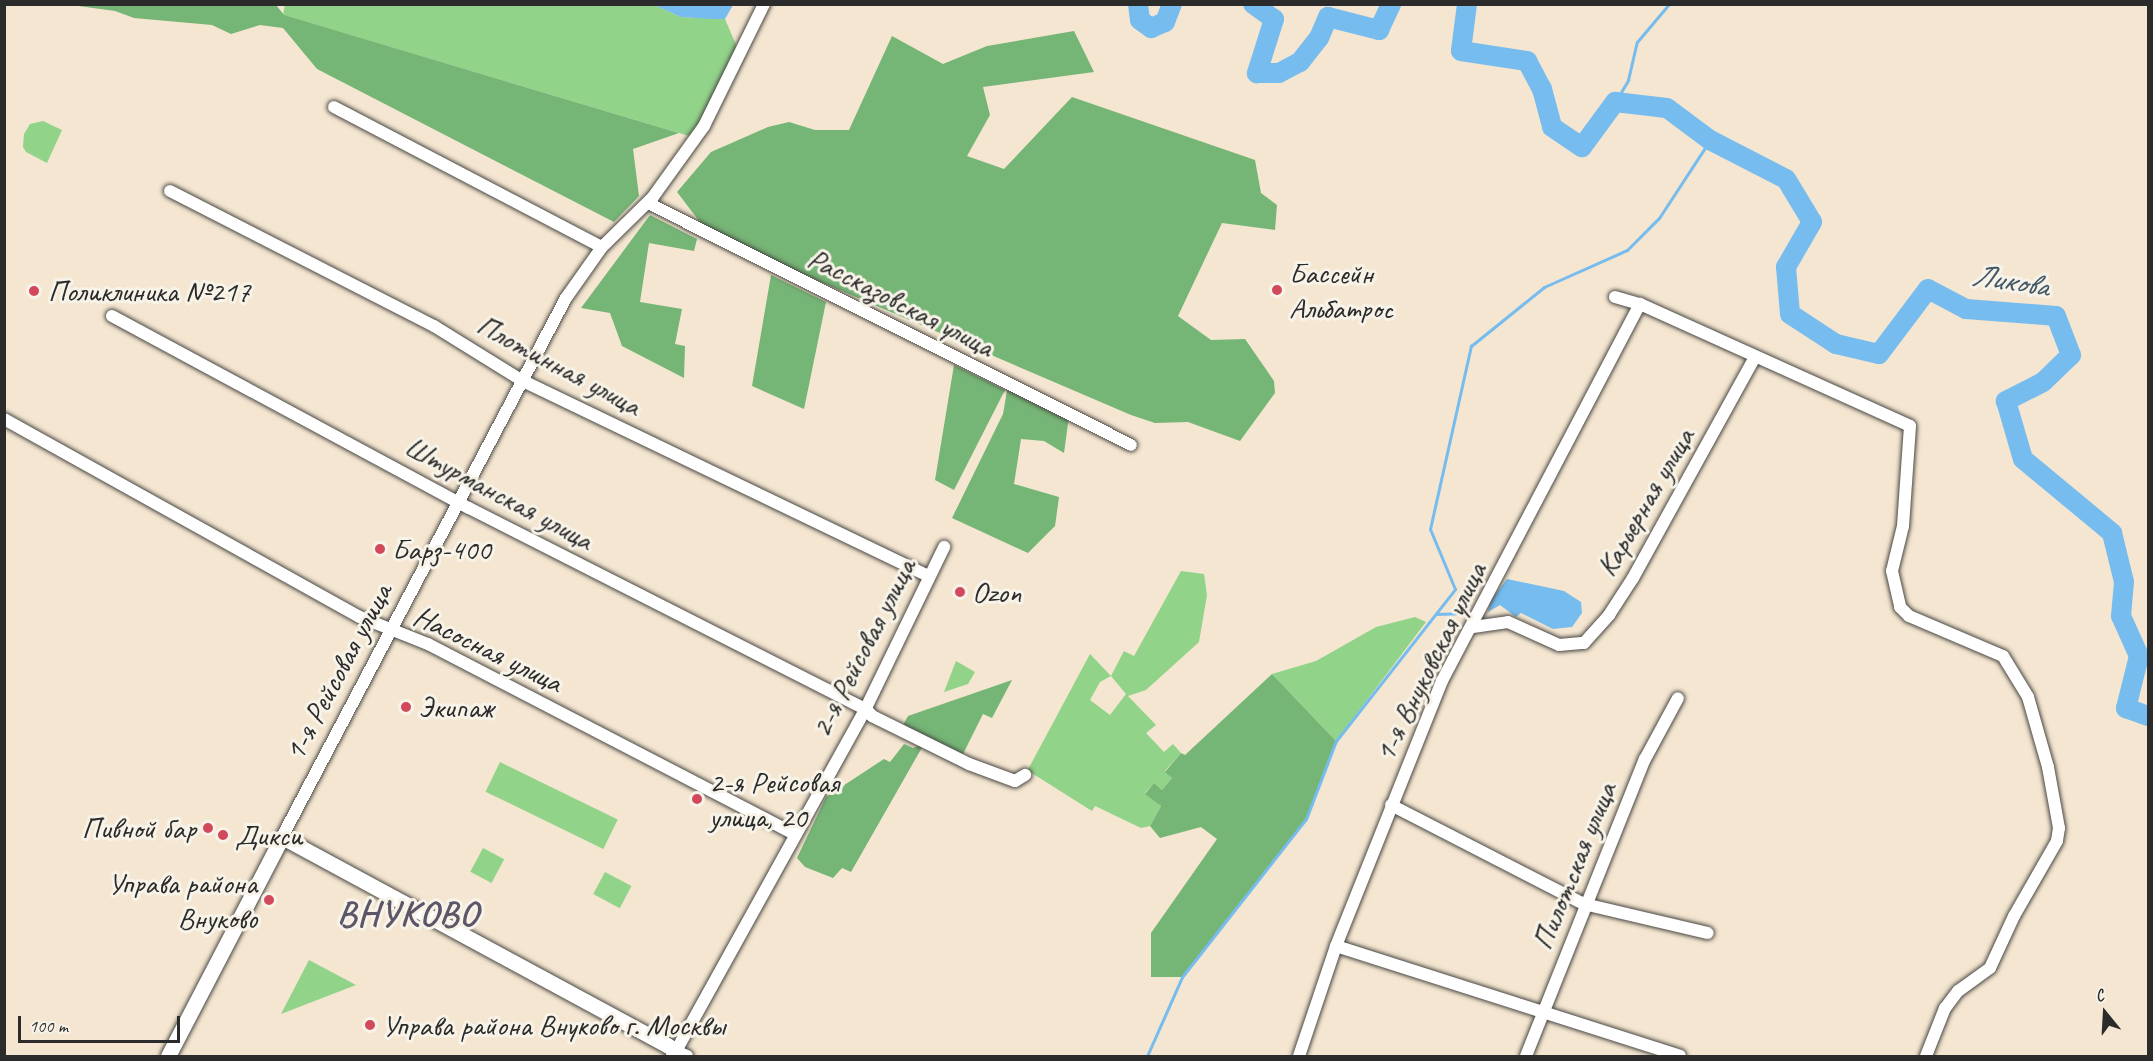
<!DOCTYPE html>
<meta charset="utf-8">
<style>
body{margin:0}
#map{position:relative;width:2153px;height:1061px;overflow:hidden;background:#f4e6d0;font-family:Caveat,sans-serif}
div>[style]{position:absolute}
.green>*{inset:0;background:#92d38a;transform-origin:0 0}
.forest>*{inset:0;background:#75b576}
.water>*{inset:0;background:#77bcee}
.stream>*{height:3px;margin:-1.5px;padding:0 1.5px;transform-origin:1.5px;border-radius:1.5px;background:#77bcee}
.river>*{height:20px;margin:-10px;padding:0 10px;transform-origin:10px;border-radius:10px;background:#77bcee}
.roads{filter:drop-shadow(0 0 2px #494744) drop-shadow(0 0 2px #494744)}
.minor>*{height:12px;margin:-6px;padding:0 6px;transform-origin:6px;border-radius:6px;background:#fff}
.tertiary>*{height:15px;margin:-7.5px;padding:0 7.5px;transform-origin:7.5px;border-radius:7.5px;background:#fff}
.dots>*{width:16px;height:16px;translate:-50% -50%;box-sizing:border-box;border:3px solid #f7f3e8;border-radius:50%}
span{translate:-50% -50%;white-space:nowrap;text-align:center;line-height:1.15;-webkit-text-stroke:6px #f7f3e8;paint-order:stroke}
.poi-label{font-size:30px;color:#2b2b2b}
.left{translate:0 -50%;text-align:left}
.right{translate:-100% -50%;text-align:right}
.street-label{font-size:30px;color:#2b2b2b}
.water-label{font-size:32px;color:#425666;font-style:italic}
.district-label{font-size:36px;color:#5c5668;font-weight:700;letter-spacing:1.5px}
.frame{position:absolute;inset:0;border:6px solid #2b2b2b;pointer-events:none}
.north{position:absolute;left:2075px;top:983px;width:60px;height:60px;-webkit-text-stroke:4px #f7f3e8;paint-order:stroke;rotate:342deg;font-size:16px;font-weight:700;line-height:24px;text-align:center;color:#2b2b2b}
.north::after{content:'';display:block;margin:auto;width:21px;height:27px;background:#2b2b2b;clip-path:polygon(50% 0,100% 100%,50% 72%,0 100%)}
.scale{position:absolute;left:18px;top:1016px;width:162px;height:27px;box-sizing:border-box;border:3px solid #2b2b2b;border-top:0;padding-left:8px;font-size:18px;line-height:21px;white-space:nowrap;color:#2b2b2b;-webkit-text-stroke:4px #f7f3e8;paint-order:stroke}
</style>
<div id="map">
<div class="green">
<i style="clip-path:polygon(285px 4px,654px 5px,681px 17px,725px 19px,740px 54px,696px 138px,283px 15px)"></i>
<i style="clip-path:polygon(43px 121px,62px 130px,47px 163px,26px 152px,23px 147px,24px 134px,30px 124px)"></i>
<i style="clip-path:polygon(evenodd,1181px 571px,1204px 574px,1207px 595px,1199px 642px,1146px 690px,1128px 696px,1156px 725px,1146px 733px,1164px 752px,1173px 744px,1181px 753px,1165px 771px,1172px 778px,1162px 790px,1154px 783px,1145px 793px,1161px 806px,1150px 826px,1141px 828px,1095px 806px,1092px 811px,1030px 772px,1025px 775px,1090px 654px,1111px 676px,1124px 651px,1134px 656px,1181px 571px,1111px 676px,1126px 694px,1110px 715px,1090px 700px,1100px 682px,1111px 676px)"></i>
<i style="clip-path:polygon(1415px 617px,1426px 622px,1336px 741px,1272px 674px,1316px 661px,1376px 627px)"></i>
<i style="clip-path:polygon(956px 661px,975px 672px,968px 684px,944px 692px)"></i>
<i style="left:500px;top:762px;width:131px;height:33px;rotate:26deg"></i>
<i style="left:483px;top:848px;width:24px;height:27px;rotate:28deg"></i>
<i style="left:605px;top:872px;width:30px;height:25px;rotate:28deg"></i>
<i style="clip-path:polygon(309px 960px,356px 985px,281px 1014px)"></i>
</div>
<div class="forest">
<i style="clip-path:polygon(71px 5px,276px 5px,284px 15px,679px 133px,633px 149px,639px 196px,614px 222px,317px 69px,283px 28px,260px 25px,231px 34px,212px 25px,134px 18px,115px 11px)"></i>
<i style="clip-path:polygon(1074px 31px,1094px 72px,983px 87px,990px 115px,967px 156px,1004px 169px,1072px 97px,1255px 160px,1261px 193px,1277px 205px,1275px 230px,1222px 223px,1178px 316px,1211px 340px,1245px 339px,1274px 381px,1275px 393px,1240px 441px,1188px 422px,1155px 423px,1131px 415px,709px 234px,677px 192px,711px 152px,768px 127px,789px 122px,815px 130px,849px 130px,892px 36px,943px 64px,987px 46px)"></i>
<i style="clip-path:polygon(650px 215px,697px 239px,694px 251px,649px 243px,640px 302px,682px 309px,675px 344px,685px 346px,684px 378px,622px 346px,610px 313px,581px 308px)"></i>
<i style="clip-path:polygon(771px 275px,826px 302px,804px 409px,752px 386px)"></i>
<i style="clip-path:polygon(954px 365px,1005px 390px,954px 490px,935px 480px)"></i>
<i style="clip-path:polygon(1008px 385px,1069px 416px,1064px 453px,1044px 441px,1021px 439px,1014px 484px,1059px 497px,1055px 526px,1028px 553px,952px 518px,1003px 414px)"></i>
<i style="clip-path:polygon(1272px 674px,1336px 741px,1306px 819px,1182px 977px,1151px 977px,1151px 933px,1217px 839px,1201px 827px,1160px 838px,1150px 826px,1161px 806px,1145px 794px,1154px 783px,1162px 790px,1172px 778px,1165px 772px,1181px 753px,1185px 755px)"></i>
<i style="clip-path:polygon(1012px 680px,992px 718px,983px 714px,963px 754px,903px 725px,908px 716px)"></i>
<i style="clip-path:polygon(904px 744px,913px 748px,924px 744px,851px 872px,842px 868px,833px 878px,805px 867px,797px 858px,826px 797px,884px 759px,890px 762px)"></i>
</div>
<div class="water">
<i style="clip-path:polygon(654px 5px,733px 5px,725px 19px,712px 19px,681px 17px)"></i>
<i style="clip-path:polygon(1507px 579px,1564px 591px,1581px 602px,1582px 613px,1572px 627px,1553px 629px,1521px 613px,1516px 617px,1500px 605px,1488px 612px,1491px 600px)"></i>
</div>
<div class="stream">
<i style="left:1615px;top:102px;width:26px;rotate:-59deg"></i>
<i style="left:1628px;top:80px;width:39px;rotate:-77deg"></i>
<i style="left:1637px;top:42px;width:50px;rotate:-49.9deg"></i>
<i style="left:1436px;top:614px;width:38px;rotate:-2deg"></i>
<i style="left:1147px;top:1056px;width:86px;rotate:-66.1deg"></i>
<i style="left:1182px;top:977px;width:201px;rotate:-51.9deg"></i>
<i style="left:1306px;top:819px;width:84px;rotate:-69deg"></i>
<i style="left:1336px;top:741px;width:193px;rotate:-51.9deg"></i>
<i style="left:1455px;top:589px;width:65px;rotate:-112.6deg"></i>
<i style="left:1430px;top:529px;width:188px;rotate:-77.4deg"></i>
<i style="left:1471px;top:346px;width:94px;rotate:-38.9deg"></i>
<i style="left:1544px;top:287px;width:91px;rotate:-24deg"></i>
<i style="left:1627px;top:250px;width:45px;rotate:-45deg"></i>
<i style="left:1659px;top:218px;width:93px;rotate:-56.8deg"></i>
</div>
<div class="river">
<i style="left:1138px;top:4px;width:16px;rotate:83deg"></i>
<i style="left:1140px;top:20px;width:14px;rotate:36deg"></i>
<i style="left:1151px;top:28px;width:15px;rotate:-23deg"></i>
<i style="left:1165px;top:22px;width:19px;rotate:-69deg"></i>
<i style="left:1253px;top:4px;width:26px;rotate:36deg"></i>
<i style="left:1274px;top:19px;width:57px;rotate:107.5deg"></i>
<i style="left:1257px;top:73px;width:22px"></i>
<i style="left:1279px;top:73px;width:24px;rotate:-28deg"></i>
<i style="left:1300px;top:62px;width:31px;rotate:-52deg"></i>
<i style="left:1319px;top:38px;width:23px;rotate:-67deg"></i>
<i style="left:1328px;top:17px;width:53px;rotate:14.3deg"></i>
<i style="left:1379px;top:30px;width:29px;rotate:-65deg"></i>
<i style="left:1467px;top:4px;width:47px;rotate:97.3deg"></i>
<i style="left:1461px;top:51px;width:67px;rotate:8.6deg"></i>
<i style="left:1527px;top:61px;width:32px;rotate:62deg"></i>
<i style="left:1542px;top:89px;width:39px;rotate:75deg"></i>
<i style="left:1552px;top:127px;width:36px;rotate:34deg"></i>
<i style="left:1582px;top:147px;width:56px;rotate:-53.7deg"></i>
<i style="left:1615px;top:102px;width:52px;rotate:6.6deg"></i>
<i style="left:1667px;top:108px;width:54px;rotate:36.7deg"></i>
<i style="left:1710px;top:140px;width:85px;rotate:27.2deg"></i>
<i style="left:1786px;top:179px;width:50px;rotate:58.8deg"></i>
<i style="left:1812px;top:222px;width:52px;rotate:120deg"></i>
<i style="left:1786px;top:267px;width:47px;rotate:85.1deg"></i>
<i style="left:1790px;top:314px;width:55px;rotate:33.1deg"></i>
<i style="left:1836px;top:344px;width:44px;rotate:13.1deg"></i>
<i style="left:1879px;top:354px;width:81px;rotate:-53deg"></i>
<i style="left:1928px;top:289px;width:43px;rotate:27.8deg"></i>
<i style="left:1966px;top:309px;width:90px;rotate:4.4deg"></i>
<i style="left:2056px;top:316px;width:42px;rotate:69deg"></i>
<i style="left:2071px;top:355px;width:39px;rotate:136deg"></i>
<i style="left:2043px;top:382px;width:42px;rotate:152.8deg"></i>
<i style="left:2006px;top:401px;width:60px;rotate:73.7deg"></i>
<i style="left:2023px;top:459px;width:116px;rotate:39.7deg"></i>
<i style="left:2112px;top:533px;width:50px;rotate:76.2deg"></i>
<i style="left:2124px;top:582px;width:34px;rotate:95deg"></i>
<i style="left:2121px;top:616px;width:44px;rotate:65.8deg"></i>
<i style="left:2139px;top:656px;width:54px;rotate:104deg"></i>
<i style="left:2126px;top:708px;width:23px;rotate:20deg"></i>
</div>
<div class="roads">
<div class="minor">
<i style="left:334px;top:107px;width:302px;rotate:27.6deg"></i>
<i style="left:170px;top:191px;width:297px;rotate:27.1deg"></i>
<i style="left:434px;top:326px;width:102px;rotate:31.8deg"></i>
<i style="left:521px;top:380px;width:453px;rotate:25.7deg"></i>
<i style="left:648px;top:203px;width:540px;rotate:26.61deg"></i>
<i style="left:1615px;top:297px;width:26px;rotate:16deg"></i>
<i style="left:1640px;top:304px;width:296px;rotate:24.3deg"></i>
<i style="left:1910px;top:426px;width:100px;rotate:94deg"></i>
<i style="left:1903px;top:526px;width:46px;rotate:103.7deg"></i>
<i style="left:1892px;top:571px;width:37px;rotate:77deg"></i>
<i style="left:1900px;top:607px;width:13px;rotate:45deg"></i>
<i style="left:1909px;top:616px;width:102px;rotate:23.1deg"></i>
<i style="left:2003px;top:656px;width:48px;rotate:58.6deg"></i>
<i style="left:2028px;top:697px;width:73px;rotate:74.1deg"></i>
<i style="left:2048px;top:767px;width:62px;rotate:79.8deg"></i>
<i style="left:2059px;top:828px;width:13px;rotate:99deg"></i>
<i style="left:2057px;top:841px;width:86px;rotate:119.8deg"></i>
<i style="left:2014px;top:916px;width:57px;rotate:114.8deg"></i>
<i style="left:1990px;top:968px;width:39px;rotate:144deg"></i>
<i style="left:1958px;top:991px;width:21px;rotate:127deg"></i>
<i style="left:1945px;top:1008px;width:52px;rotate:111.6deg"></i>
<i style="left:112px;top:316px;width:405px;rotate:28.3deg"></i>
<i style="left:469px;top:508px;width:445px;rotate:26.9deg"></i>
<i style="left:866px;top:709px;width:9px;rotate:49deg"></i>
<i style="left:872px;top:716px;width:108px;rotate:26.3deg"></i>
<i style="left:969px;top:764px;width:49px;rotate:20.3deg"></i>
<i style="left:1015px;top:781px;width:12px;rotate:-31deg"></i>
<i style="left:4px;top:419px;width:407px;rotate:29.1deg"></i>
<i style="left:360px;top:617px;width:73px;rotate:21.7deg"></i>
<i style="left:428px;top:644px;width:412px;rotate:27.4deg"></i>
<i style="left:1473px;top:627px;width:35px;rotate:-8deg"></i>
<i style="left:1508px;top:622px;width:56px;rotate:24.3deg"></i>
<i style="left:1559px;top:645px;width:25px;rotate:-5deg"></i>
<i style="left:1584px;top:643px;width:38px;rotate:-48deg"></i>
<i style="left:1609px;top:615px;width:44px;rotate:-57deg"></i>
<i style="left:1633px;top:578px;width:250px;rotate:-61.1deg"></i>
<i style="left:1391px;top:805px;width:217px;rotate:27.2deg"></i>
<i style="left:1584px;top:904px;width:127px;rotate:13.2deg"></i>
<i style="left:282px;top:837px;width:609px;rotate:-62.22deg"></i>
<i style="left:566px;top:298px;width:62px;rotate:-54.8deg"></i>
<i style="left:602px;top:247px;width:71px;rotate:-44.4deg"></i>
<i style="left:653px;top:197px;width:87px;rotate:-54.3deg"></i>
<i style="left:704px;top:126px;width:136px;rotate:-63.8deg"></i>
<i style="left:1336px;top:946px;width:361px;rotate:17.7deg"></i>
<i style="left:687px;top:1056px;width:12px;rotate:-156deg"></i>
<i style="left:676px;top:1051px;width:385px;rotate:-61deg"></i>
<i style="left:863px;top:714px;width:186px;rotate:-64.1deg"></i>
<i style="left:1299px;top:1056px;width:116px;rotate:-71.4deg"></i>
<i style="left:1336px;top:946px;width:285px;rotate:-68.2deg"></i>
<i style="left:1442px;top:681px;width:426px;rotate:-62.3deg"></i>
<i style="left:1526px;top:1056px;width:320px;rotate:-68.2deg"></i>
<i style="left:1645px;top:759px;width:69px;rotate:-61.6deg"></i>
</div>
<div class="tertiary">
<i style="left:168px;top:1056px;width:247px;rotate:-62.5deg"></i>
<i style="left:282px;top:837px;width:438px;rotate:28.4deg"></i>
<i style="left:667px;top:1045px;width:11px;rotate:34deg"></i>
<i style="left:676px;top:1051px;width:6px;rotate:121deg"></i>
</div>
</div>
<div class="dots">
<i style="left:1277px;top:290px;background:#d1495b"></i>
<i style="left:34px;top:291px;background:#d1495b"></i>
<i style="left:380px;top:549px;background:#d1495b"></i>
<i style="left:960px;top:592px;background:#d1495b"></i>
<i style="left:406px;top:707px;background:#d1495b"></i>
<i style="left:697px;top:799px;background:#d1495b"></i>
<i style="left:208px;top:828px;background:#d1495b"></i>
<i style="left:223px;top:835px;background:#d1495b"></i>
<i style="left:269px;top:900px;background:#d1495b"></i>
<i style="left:370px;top:1025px;background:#d1495b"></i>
</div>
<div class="poi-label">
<span class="left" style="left:1289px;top:290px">Бассейн<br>Альбатрос</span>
<span class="left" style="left:48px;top:291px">Поликлиника №217</span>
<span class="left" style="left:392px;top:549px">Барз-400</span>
<span class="left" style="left:972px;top:592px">Ozon</span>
<span class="left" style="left:418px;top:707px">Экипаж</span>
<span class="left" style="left:709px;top:799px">2-я Рейсовая<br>улица, 20</span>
<span class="right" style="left:196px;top:828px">Пивной бар</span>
<span class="left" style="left:235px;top:835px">Дикси</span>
<span class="right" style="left:257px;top:900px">Управа района<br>Внуково</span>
<span class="left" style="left:382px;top:1025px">Управа района Внуково г. Москвы</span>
</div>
<div class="street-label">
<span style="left:901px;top:302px;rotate:27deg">Рассказовская улица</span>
<span style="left:559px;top:365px;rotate:28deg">Плотинная улица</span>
<span style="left:499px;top:493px;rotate:28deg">Штурманская улица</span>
<span style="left:1645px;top:502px;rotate:-60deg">Карьерная улица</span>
<span style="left:863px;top:648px;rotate:-63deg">2-я Рейсовая улица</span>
<span style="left:488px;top:649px;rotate:26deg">Насосная улица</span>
<span style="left:1430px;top:662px;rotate:-64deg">1-я Внуковская улица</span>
<span style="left:338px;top:672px;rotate:-62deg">1-я Рейсовая улица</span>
<span style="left:1574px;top:866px;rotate:-68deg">Пилотская улица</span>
</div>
<div class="water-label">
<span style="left:2010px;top:281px;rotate:9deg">Ликова</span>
</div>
<div class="district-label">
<span style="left:408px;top:914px">ВНУКОВО</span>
</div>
<div class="frame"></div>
<div class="north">С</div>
<div class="scale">100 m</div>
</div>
